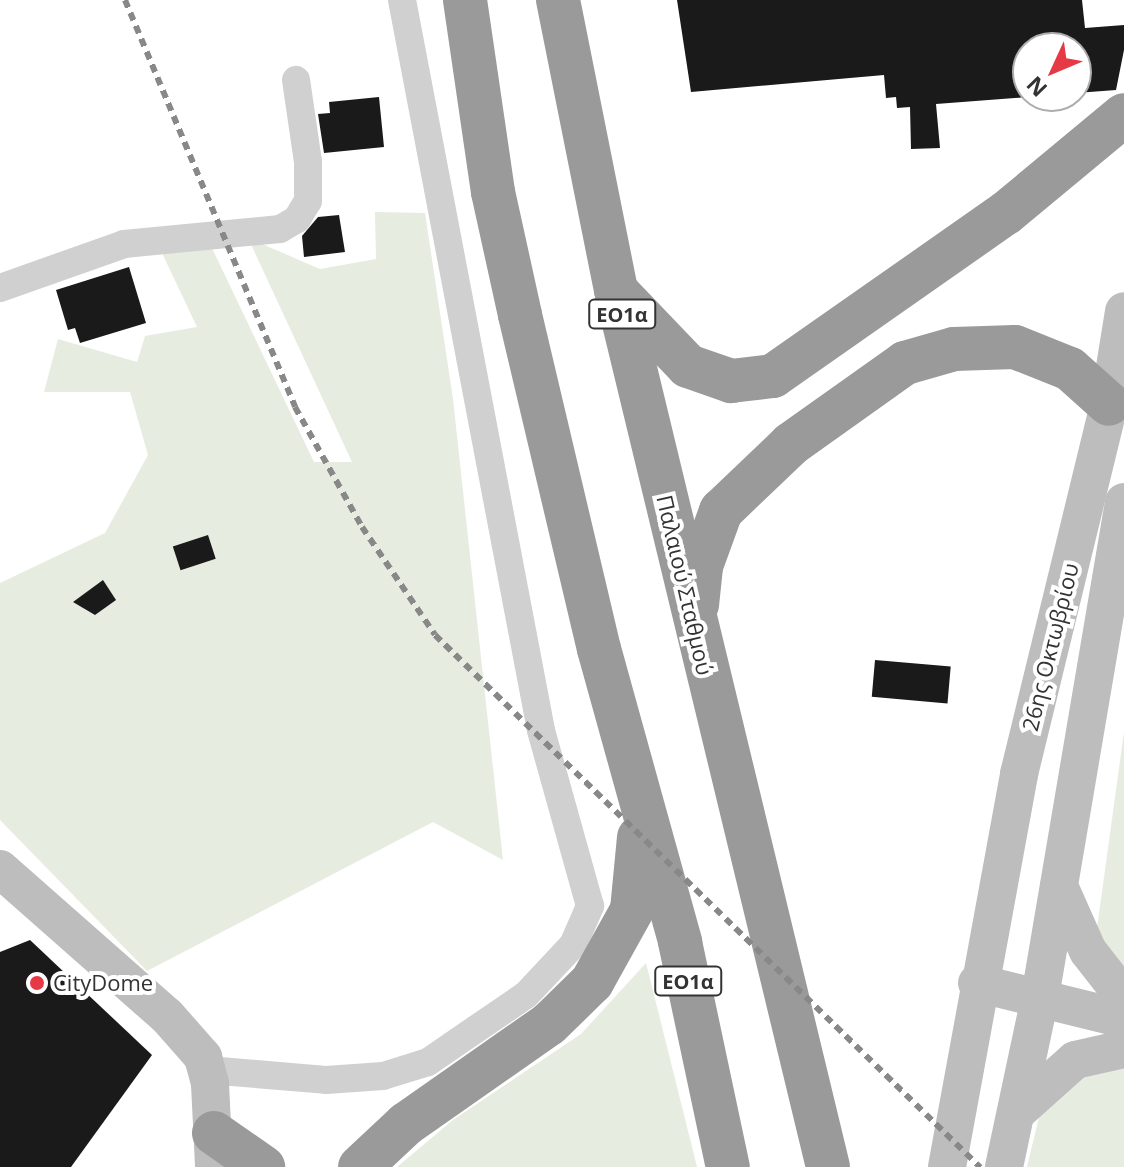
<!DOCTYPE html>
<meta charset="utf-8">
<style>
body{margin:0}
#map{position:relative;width:1124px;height:1167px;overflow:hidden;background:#fff;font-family:"Open Sans",sans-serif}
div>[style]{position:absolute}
.green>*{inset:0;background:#e6ecdf}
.building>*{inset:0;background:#1a1a1a;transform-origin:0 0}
.street>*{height:28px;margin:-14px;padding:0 14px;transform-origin:14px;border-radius:14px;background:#d0d0d0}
.secondary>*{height:38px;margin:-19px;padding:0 19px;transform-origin:19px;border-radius:19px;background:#bdbdbd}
.highway>*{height:44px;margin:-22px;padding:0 22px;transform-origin:22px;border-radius:22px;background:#9a9a9a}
.rail>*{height:6px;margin-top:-3px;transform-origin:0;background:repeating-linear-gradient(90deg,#888 0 8px,transparent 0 14px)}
.dots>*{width:22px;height:22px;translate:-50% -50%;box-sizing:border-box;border:4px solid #fff;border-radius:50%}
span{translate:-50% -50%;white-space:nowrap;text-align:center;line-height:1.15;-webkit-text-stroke:8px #fff;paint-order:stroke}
.shield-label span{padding:2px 6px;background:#fff;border:2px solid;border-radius:6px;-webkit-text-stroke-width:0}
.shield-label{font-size:20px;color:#333;font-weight:700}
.street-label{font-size:22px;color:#333}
.poi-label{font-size:22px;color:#333}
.left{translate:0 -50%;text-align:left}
.north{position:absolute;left:1012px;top:32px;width:80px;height:80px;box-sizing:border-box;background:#fff;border:2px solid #adadad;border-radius:50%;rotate:226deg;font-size:22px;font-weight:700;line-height:32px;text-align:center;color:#333}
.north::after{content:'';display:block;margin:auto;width:28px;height:36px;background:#e63946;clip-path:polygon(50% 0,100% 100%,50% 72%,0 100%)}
</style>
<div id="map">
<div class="green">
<i style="clip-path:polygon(375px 212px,425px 213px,453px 399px,503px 860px,433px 822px,147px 971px,0 820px,0 583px,105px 533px,148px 455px,130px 392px,44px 392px,58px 339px,137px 362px,145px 336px,197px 327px,162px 253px,211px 246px,314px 462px,352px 462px,248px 238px,320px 269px,376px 259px)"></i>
<i style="clip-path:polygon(1124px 732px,1124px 978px,1097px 928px)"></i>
<i style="clip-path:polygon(646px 963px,697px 1167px,397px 1167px,453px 1120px,581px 1034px)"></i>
<i style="clip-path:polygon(1124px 1062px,1124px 1167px,1027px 1167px,1039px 1117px,1066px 1080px)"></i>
</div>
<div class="building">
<i style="clip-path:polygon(677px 0,1082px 0,1085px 28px,1124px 25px,1124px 50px,1116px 90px,1076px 93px,1076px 48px,1028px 48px,1028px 97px,936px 104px,940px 148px,911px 149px,910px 107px,897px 108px,896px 97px,886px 98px,884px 75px,691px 92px)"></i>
<i style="clip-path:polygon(379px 97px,384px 147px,324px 153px,318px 114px,330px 113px,329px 102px)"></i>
<i style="clip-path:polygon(339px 215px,345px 252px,304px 257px,302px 236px,318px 217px)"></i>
<i style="clip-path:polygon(129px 267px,146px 323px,80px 343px,75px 328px,68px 330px,56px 290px)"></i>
<i style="left:208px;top:535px;width:25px;height:37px;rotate:72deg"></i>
<i style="clip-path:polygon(103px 580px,116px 600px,95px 615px,73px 602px)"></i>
<i style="left:875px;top:660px;width:76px;height:37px;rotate:5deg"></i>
<i style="clip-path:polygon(30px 940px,152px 1055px,71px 1167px,0 1167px,0 952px)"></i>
</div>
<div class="street">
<i style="left:0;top:288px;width:132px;rotate:-19.5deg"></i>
<i style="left:124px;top:244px;width:157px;rotate:-5.5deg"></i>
<i style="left:280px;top:229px;width:20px;rotate:-30deg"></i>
<i style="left:297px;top:219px;width:21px;rotate:-59deg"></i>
<i style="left:308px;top:201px;width:39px;rotate:-90deg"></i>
<i style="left:308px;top:162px;width:83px;rotate:-98.3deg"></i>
<i style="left:208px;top:1070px;width:118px;rotate:4.8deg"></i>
<i style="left:326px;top:1080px;width:57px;rotate:-4deg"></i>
<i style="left:383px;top:1076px;width:47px;rotate:-17.3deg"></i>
<i style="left:428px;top:1062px;width:119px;rotate:-34.4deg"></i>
<i style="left:526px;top:995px;width:69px;rotate:-46.8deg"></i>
<i style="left:573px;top:945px;width:43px;rotate:-66.4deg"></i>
<i style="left:590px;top:906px;width:183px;rotate:-105.6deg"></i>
<i style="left:541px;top:730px;width:743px;rotate:-100.78deg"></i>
</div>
<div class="secondary">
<i style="left:0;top:869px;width:222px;rotate:41.4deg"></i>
<i style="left:167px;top:1016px;width:55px;rotate:48.7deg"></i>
<i style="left:203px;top:1057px;width:28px;rotate:75deg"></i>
<i style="left:210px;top:1084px;width:83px;rotate:87.2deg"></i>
<i style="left:1059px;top:886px;width:71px;rotate:66deg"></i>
<i style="left:1088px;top:951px;width:58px;rotate:52deg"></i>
<i style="left:977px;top:983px;width:151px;rotate:13.8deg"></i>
<i style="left:1018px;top:1111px;width:76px;rotate:-41.8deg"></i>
<i style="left:1075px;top:1060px;width:50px;rotate:-12.7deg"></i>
<i style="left:947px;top:1167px;width:400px;rotate:-79.6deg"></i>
<i style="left:1019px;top:774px;width:381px;rotate:-76.3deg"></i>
<i style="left:1109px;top:404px;width:94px;rotate:-80.8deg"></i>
<i style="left:1004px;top:1167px;width:174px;rotate:-78deg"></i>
<i style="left:1040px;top:997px;width:502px;rotate:-80.37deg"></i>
</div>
<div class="highway">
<i style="left:465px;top:0;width:194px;rotate:81.7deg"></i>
<i style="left:493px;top:192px;width:126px;rotate:77.6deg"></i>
<i style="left:520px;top:315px;width:343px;rotate:76.7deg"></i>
<i style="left:599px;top:649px;width:304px;rotate:74.5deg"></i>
<i style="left:680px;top:942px;width:230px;rotate:78deg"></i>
<i style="left:558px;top:0;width:296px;rotate:78.7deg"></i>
<i style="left:616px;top:290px;width:902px;rotate:76.41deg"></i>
<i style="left:619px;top:294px;width:100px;rotate:46.2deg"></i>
<i style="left:688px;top:366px;width:46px;rotate:19.2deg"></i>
<i style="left:731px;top:381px;width:42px;rotate:-6.8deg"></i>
<i style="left:773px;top:376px;width:284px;rotate:-35deg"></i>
<i style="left:1006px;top:213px;width:153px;rotate:-39.7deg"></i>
<i style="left:697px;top:605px;width:39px;rotate:-84deg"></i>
<i style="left:701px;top:566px;width:59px;rotate:-70deg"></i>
<i style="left:721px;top:511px;width:97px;rotate:-43.7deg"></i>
<i style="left:791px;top:444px;width:140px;rotate:-35.4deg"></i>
<i style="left:905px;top:363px;width:51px;rotate:-15.9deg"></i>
<i style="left:954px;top:349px;width:61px;rotate:-1.9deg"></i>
<i style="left:1015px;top:347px;width:59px;rotate:21.8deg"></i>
<i style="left:1070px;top:369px;width:52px;rotate:41.9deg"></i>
<i style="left:214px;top:1133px;width:60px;rotate:34.8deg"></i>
<i style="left:360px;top:1167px;width:63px;rotate:-43.1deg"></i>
<i style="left:406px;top:1124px;width:174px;rotate:-35deg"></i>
<i style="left:549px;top:1024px;width:60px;rotate:-44.3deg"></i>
<i style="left:592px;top:982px;width:82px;rotate:-60.9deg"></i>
<i style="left:632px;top:910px;width:73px;rotate:-84.5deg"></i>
</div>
<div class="rail">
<i style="left:125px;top:0;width:441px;rotate:67.3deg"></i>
<i style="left:295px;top:407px;width:137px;rotate:60.8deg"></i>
<i style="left:362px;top:527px;width:130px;rotate:55.9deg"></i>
<i style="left:435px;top:635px;width:762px;rotate:44.31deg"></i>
</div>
<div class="dots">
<i style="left:37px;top:983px;background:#e63946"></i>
</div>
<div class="shield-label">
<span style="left:622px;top:314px">ΕΟ1α</span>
<span style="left:688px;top:981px">ΕΟ1α</span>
</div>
<div class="street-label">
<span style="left:685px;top:585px;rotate:77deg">Παλαιού Σταθμού</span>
<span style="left:1050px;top:647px;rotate:-76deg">26ης Οκτωβρίου</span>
</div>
<div class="poi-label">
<span class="left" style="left:53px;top:983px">CityDome</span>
</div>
<div class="north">N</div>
</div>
